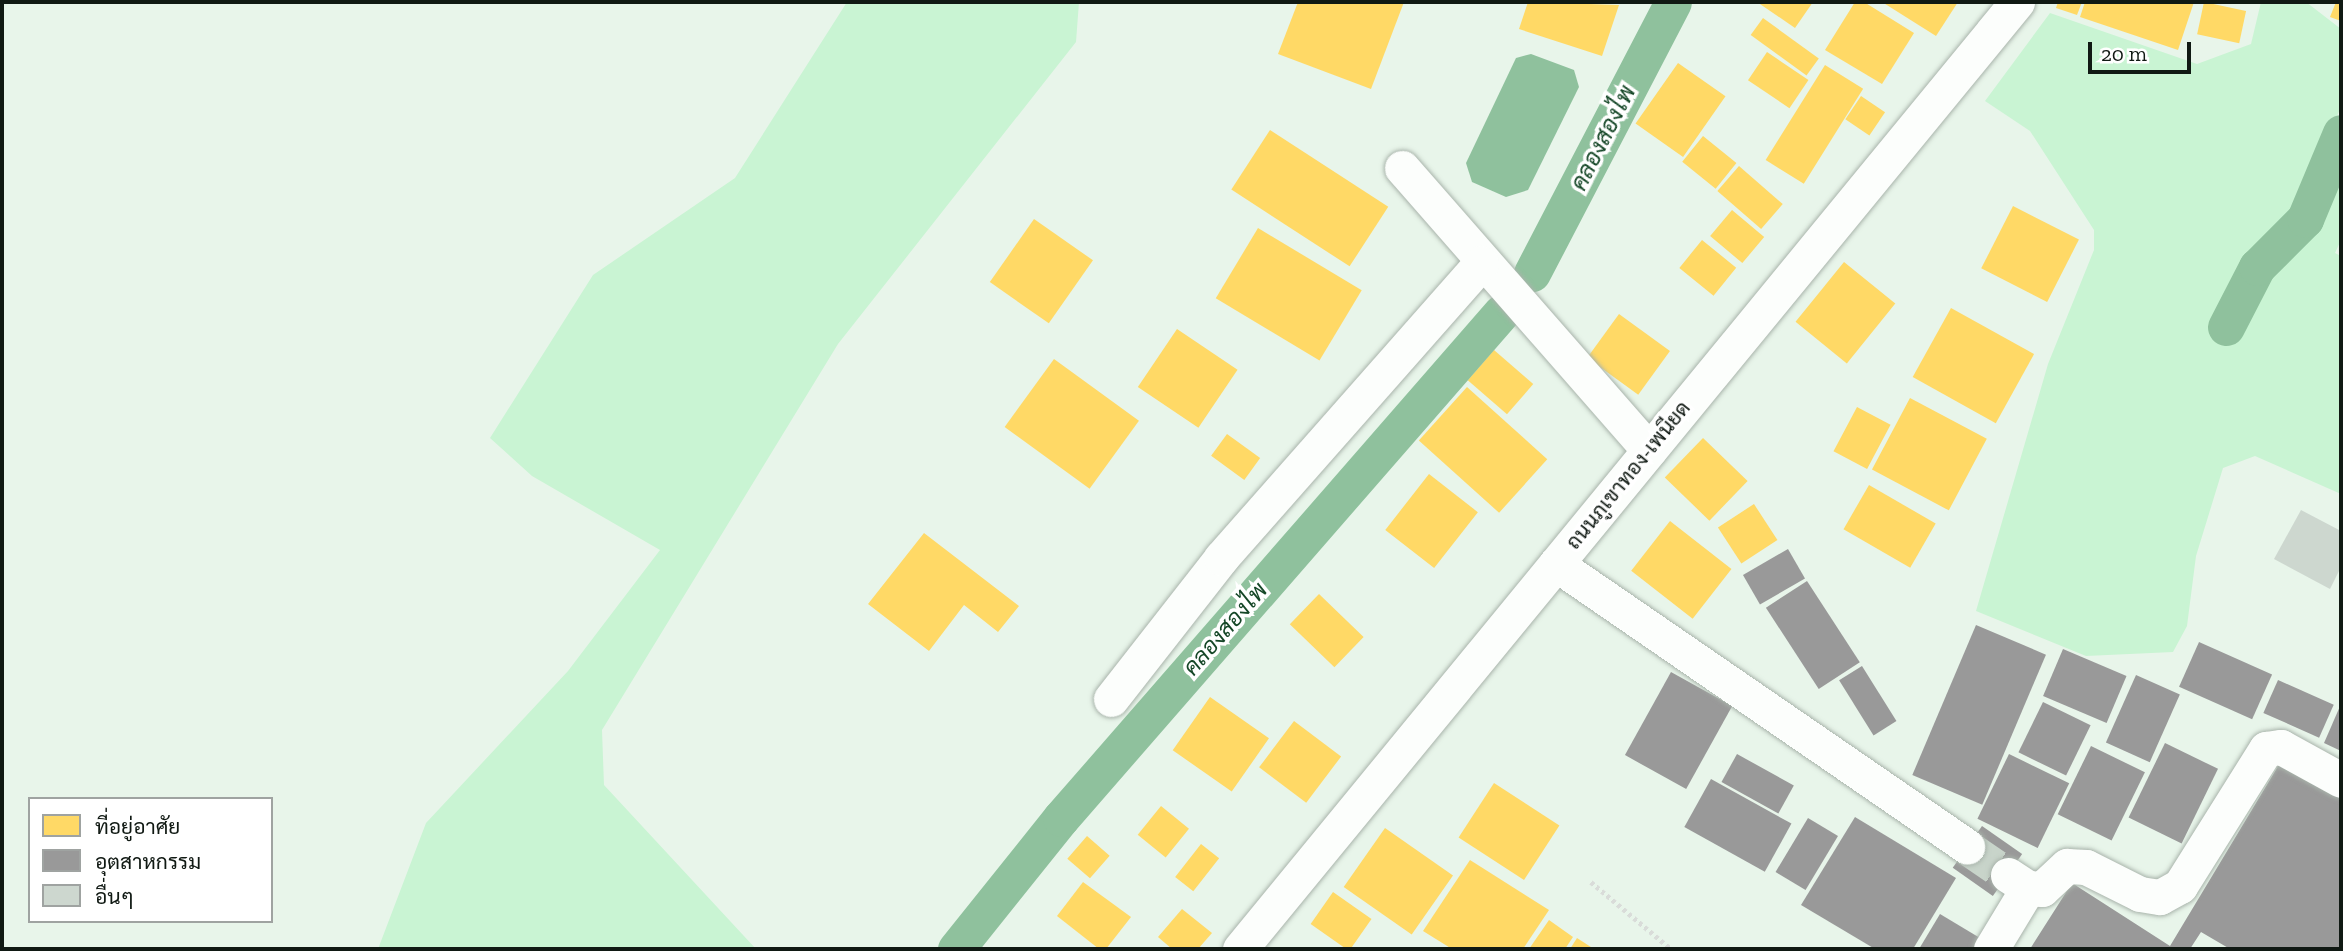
<!DOCTYPE html>
<meta charset="utf-8">
<style>
body{margin:0}
#map{position:relative;width:2343px;height:951px;overflow:hidden;background:#e8f5ea;font-family:"Zilla Slab",Sarabun,serif}
div>[style]{position:absolute}
.green>*{inset:0;background:#c9f4d3}
.water>*{inset:0;background:#8fc19d}
.homes>*{inset:0;background:#ffd966;transform-origin:0 0}
.industry>*{inset:0;background:#999;transform-origin:0 0}
.canal>*{height:37px;margin:-18.5px;padding:0 18.5px;transform-origin:18.5px;border-radius:18.5px;background:#8fc19d}
.building>*{inset:0;background:#cdd7cf}
.minor-tunnel>*{height:35px;margin-top:-17.5px;transform-origin:0;background:repeating-linear-gradient(90deg,#c8d4ca 0 35px,transparent 0 53px)}
.path>*{height:4.5px;margin-top:-2.25px;transform-origin:0;background:repeating-linear-gradient(90deg,#d9dcd9 0 3.5px,transparent 0 7px)}
.roads{filter:drop-shadow(0 0 2px #a9b4ab) drop-shadow(0 0 2px #a9b4ab)}
.minor>*{height:35px;margin:-17.5px;padding:0 17.5px;transform-origin:17.5px;border-radius:17.5px;background:#fcfefc}
span{translate:-50% -50%;white-space:nowrap;text-align:center;line-height:1.15;-webkit-text-stroke:7px #fff;paint-order:stroke}
.street-label{font-size:21px;color:#101913}
.water-label{font-size:23px;color:#154727;font-style:italic}
.frame{position:absolute;inset:0;border:4px solid #101913;pointer-events:none}
.legend{position:absolute;left:28px;top:797px;width:245px;height:126px;box-sizing:border-box;background:#fff;border:2px solid #9fa3a1;margin:0;padding:9px 12px;list-style:none;font-size:21px;color:#101913}
.legend li{display:flex;align-items:center;gap:14px;height:35px}
.legend b{width:35px;border:2px solid #9fa3a1}
.scale{position:absolute;left:2088px;top:42px;width:103px;height:32px;box-sizing:border-box;border:4px solid #101913;border-top:0;padding-left:9px;font-size:21px;line-height:24px;white-space:nowrap;color:#101913;-webkit-text-stroke:5px #fff;paint-order:stroke}
</style>
<div id="map">
<div class="green">
<i style="clip-path:polygon(847px 2px,1079px 2px,1076px 42px,838px 344px,602px 730px,604px 785px,756px 949px,378px 949px,426px 823px,568px 671px,660px 550px,532px 476px,490px 438px,593px 275px,735px 178px)"></i>
<i style="clip-path:polygon(2261px 2px,2306px 2px,2341px 29px,2341px 107px,2319px 157px,2341px 170px,2341px 240px,2335px 253px,2341px 256px,2341px 494px,2255px 456px,2223px 468px,2196px 556px,2187px 626px,2173px 652px,2086px 656px,1976px 611px,2048px 364px,2094px 250px,2094px 230px,2030px 131px,1985px 101px,2050px 13px,2197px 64px,2251px 44px)"></i>
</div>
<div class="water">
<i style="clip-path:polygon(1531px 54px,1574px 70px,1579px 87px,1528px 190px,1506px 197px,1472px 182px,1466px 163px,1516px 58px)"></i>
</div>
<div class="homes">
<i style="clip-path:polygon(1298px 2px,1404px 2px,1371px 89px,1278px 54px)"></i>
<i style="clip-path:polygon(1528px 2px,1619px 5px,1602px 56px,1519px 29px)"></i>
<i style="clip-path:polygon(1757px 2px,1813px 2px,1795px 28px)"></i>
<i style="clip-path:polygon(1855px 2px,1864px 2px,1914px 33px,1882px 84px,1825px 50px)"></i>
<i style="clip-path:polygon(1882px 2px,1958px 2px,1936px 36px)"></i>
<i style="clip-path:polygon(2058px 2px,2082px 2px,2077px 15px,2056px 8px)"></i>
<i style="clip-path:polygon(2085px 2px,2194px 2px,2178px 50px,2080px 17px)"></i>
<i style="left:2204px;top:2px;width:43px;height:33px;rotate:12deg"></i>
<i style="clip-path:polygon(2336px 2px,2341px 2px,2341px 21px,2330px 17px)"></i>
<i style="left:1763px;top:18px;width:69px;height:21px;rotate:36deg"></i>
<i style="left:1767px;top:52px;width:50px;height:34px;rotate:34deg"></i>
<i style="left:1678px;top:63px;width:58px;height:74px;rotate:35deg"></i>
<i style="left:1825px;top:65px;width:45px;height:112px;rotate:32deg"></i>
<i style="left:1861px;top:96px;width:29px;height:28px;rotate:34deg"></i>
<i style="left:1270px;top:130px;width:141px;height:71px;rotate:33deg"></i>
<i style="left:1703px;top:136px;width:43px;height:33px;rotate:39deg"></i>
<i style="left:1739px;top:166px;width:58px;height:33px;rotate:41deg"></i>
<i style="left:2013px;top:206px;width:74px;height:70px;rotate:27deg"></i>
<i style="left:1732px;top:210px;width:42px;height:34px;rotate:40deg"></i>
<i style="left:1034px;top:219px;width:72px;height:77px;rotate:35deg"></i>
<i style="left:1258px;top:228px;width:121px;height:82px;rotate:31deg"></i>
<i style="left:1702px;top:240px;width:44px;height:36px;rotate:39deg"></i>
<i style="left:1844px;top:262px;width:66px;height:77px;rotate:39deg"></i>
<i style="left:1951px;top:308px;width:95px;height:79px;rotate:29deg"></i>
<i style="left:1619px;top:314px;width:63px;height:54px;rotate:36deg"></i>
<i style="left:1177px;top:329px;width:73px;height:70px;rotate:34deg"></i>
<i style="left:1494px;top:350px;width:52px;height:40px;rotate:41deg"></i>
<i style="left:1054px;top:359px;width:105px;height:84px;rotate:36deg"></i>
<i style="left:1467px;top:387px;width:108px;height:72px;rotate:42deg"></i>
<i style="left:1910px;top:398px;width:87px;height:81px;rotate:28deg"></i>
<i style="left:1857px;top:407px;width:38px;height:50px;rotate:28deg"></i>
<i style="left:1227px;top:434px;width:41px;height:27px;rotate:36deg"></i>
<i style="left:1703px;top:438px;width:62px;height:55px;rotate:44deg"></i>
<i style="left:1429px;top:474px;width:62px;height:71px;rotate:38deg"></i>
<i style="left:1869px;top:485px;width:77px;height:51px;rotate:30deg"></i>
<i style="left:1754px;top:504px;width:43px;height:43px;rotate:57deg"></i>
<i style="left:1670px;top:521px;width:78px;height:63px;rotate:38deg"></i>
<i style="clip-path:polygon(924px 533px,1019px 606px,998px 632px,964px 605px,929px 651px,868px 604px)"></i>
<i style="left:1319px;top:594px;width:62px;height:42px;rotate:44deg"></i>
<i style="left:1210px;top:697px;width:72px;height:65px;rotate:35deg"></i>
<i style="left:1294px;top:721px;width:59px;height:58px;rotate:37deg"></i>
<i style="left:1494px;top:783px;width:78px;height:65px;rotate:33deg"></i>
<i style="left:1161px;top:806px;width:36px;height:37px;rotate:39deg"></i>
<i style="left:1385px;top:828px;width:83px;height:72px;rotate:35deg"></i>
<i style="left:1087px;top:836px;width:30px;height:30px;rotate:41deg"></i>
<i style="left:1201px;top:844px;width:23px;height:42px;rotate:38deg"></i>
<i style="clip-path:polygon(1470px 860px,1549px 910px,1523px 949px,1452px 949px,1423px 931px)"></i>
<i style="clip-path:polygon(1083px 882px,1131px 917px,1106px 949px,1099px 949px,1057px 916px)"></i>
<i style="left:1333px;top:892px;width:47px;height:39px;rotate:35deg"></i>
<i style="clip-path:polygon(1182px 909px,1212px 933px,1198px 949px,1172px 949px,1158px 937px)"></i>
<i style="clip-path:polygon(1549px 920px,1573px 937px,1565px 949px,1529px 949px)"></i>
<i style="clip-path:polygon(1577px 938px,1594px 949px,1570px 949px)"></i>
</div>
<div class="industry">
<i style="left:1788px;top:549px;width:34px;height:52px;rotate:60deg"></i>
<i style="left:1807px;top:581px;width:97px;height:49px;rotate:57deg"></i>
<i style="left:1976px;top:625px;width:76px;height:163px;rotate:23deg"></i>
<i style="left:2199px;top:642px;width:80px;height:49px;rotate:24deg"></i>
<i style="left:2063px;top:649px;width:69px;height:51px;rotate:23deg"></i>
<i style="left:1862px;top:666px;width:65px;height:27px;rotate:58deg"></i>
<i style="left:1671px;top:672px;width:70px;height:95px;rotate:29deg"></i>
<i style="left:2136px;top:675px;width:48px;height:74px;rotate:24deg"></i>
<i style="left:2278px;top:680px;width:61px;height:36px;rotate:24deg"></i>
<i style="left:2043px;top:702px;width:53px;height:56px;rotate:26deg"></i>
<i style="clip-path:polygon(2341px 704px,2341px 751px,2324px 743px)"></i>
<i style="left:2165px;top:743px;width:59px;height:83px;rotate:26deg"></i>
<i style="left:2091px;top:746px;width:60px;height:76px;rotate:26deg"></i>
<i style="left:1737px;top:754px;width:65px;height:32px;rotate:29deg"></i>
<i style="left:2009px;top:754px;width:67px;height:72px;rotate:26deg"></i>
<i style="clip-path:polygon(2280px 763px,2341px 799px,2341px 949px,2230px 949px,2201px 932px,2190px 949px,2030px 949px,2072px 883px,2170px 946px)"></i>
<i style="left:1711px;top:779px;width:92px;height:55px;rotate:29deg"></i>
<i style="clip-path:polygon(1855px 817px,1956px 878px,1913px 949px,1875px 949px,1801px 905px)"></i>
<i style="left:1808px;top:818px;width:35px;height:63px;rotate:31deg"></i>
<i style="left:1982px;top:826px;width:49px;height:51px;rotate:35deg"></i>
<i style="clip-path:polygon(1940px 914px,1985px 941px,1980px 949px,1919px 949px)"></i>
</div>
<div class="canal">
<i style="left:1532px;top:273px;width:305px;rotate:-62.5deg"></i>
<i style="left:2226px;top:327px;width:68px;rotate:-62.7deg"></i>
<i style="left:2257px;top:267px;width:68px;rotate:-45deg"></i>
<i style="left:2305px;top:219px;width:93px;rotate:-67.3deg"></i>
<i style="left:956px;top:949px;width:168px;rotate:-51.3deg"></i>
<i style="left:1061px;top:818px;width:670px;rotate:-48.93deg"></i>
</div>
<div class="building">
<i style="clip-path:polygon(2301px 510px,2341px 531px,2341px 567px,2330px 589px,2274px 559px)"></i>
</div>
<div class="minor-tunnel">
<i style="left:1967px;top:847px;width:50px;rotate:34.3deg"></i>
</div>
<div class="path">
<i style="left:1591px;top:882px;width:104px;rotate:39.9deg"></i>
</div>
<div class="roads">
<div class="minor">
<i style="left:1402px;top:168px;width:375px;rotate:48.8deg"></i>
<i style="left:1556px;top:564px;width:499px;rotate:34.5deg"></i>
<i style="left:1111px;top:699px;width:179px;rotate:-52deg"></i>
<i style="left:1221px;top:558px;width:393px;rotate:-48.6deg"></i>
<i style="left:2008px;top:875px;width:24px;rotate:33deg"></i>
<i style="left:2028px;top:888px;width:14px;rotate:4deg"></i>
<i style="left:2042px;top:889px;width:34px;rotate:-43deg"></i>
<i style="left:2067px;top:866px;width:19px;rotate:3deg"></i>
<i style="left:2086px;top:867px;width:60px;rotate:26.6deg"></i>
<i style="left:2140px;top:894px;width:20px;rotate:9deg"></i>
<i style="left:2160px;top:897px;width:23px;rotate:-29deg"></i>
<i style="left:2180px;top:886px;width:162px;rotate:-57.9deg"></i>
<i style="left:2266px;top:749px;width:15px;rotate:-8deg"></i>
<i style="left:2281px;top:747px;width:68px;rotate:28.8deg"></i>
<i style="left:1240px;top:949px;width:1225px;rotate:-50.63deg"></i>
<i style="left:1991px;top:949px;width:71px;rotate:-58.8deg"></i>
</div>
</div>
<div class="street-label">
<span style="left:1628px;top:475px;rotate:-51deg">ถนนภูเขาทอง-เพนียด</span>
</div>
<div class="water-label">
<span style="left:1603px;top:138px;rotate:-63deg">คลองสองไพ</span>
<span style="left:1225px;top:629px;rotate:-49deg">คลองสองไพ</span>
</div>
<div class="frame"></div>
<ul class="legend">
<li><b style="height:19px;background:#ffd966"></b>ที่อยู่อาศัย</li>
<li><b style="height:19px;background:#999"></b>อุตสาหกรรม</li>
<li><b style="height:19px;background:#cdd7cf"></b>อื่นๆ</li>
</ul>
<div class="scale">20 m</div>
</div>
